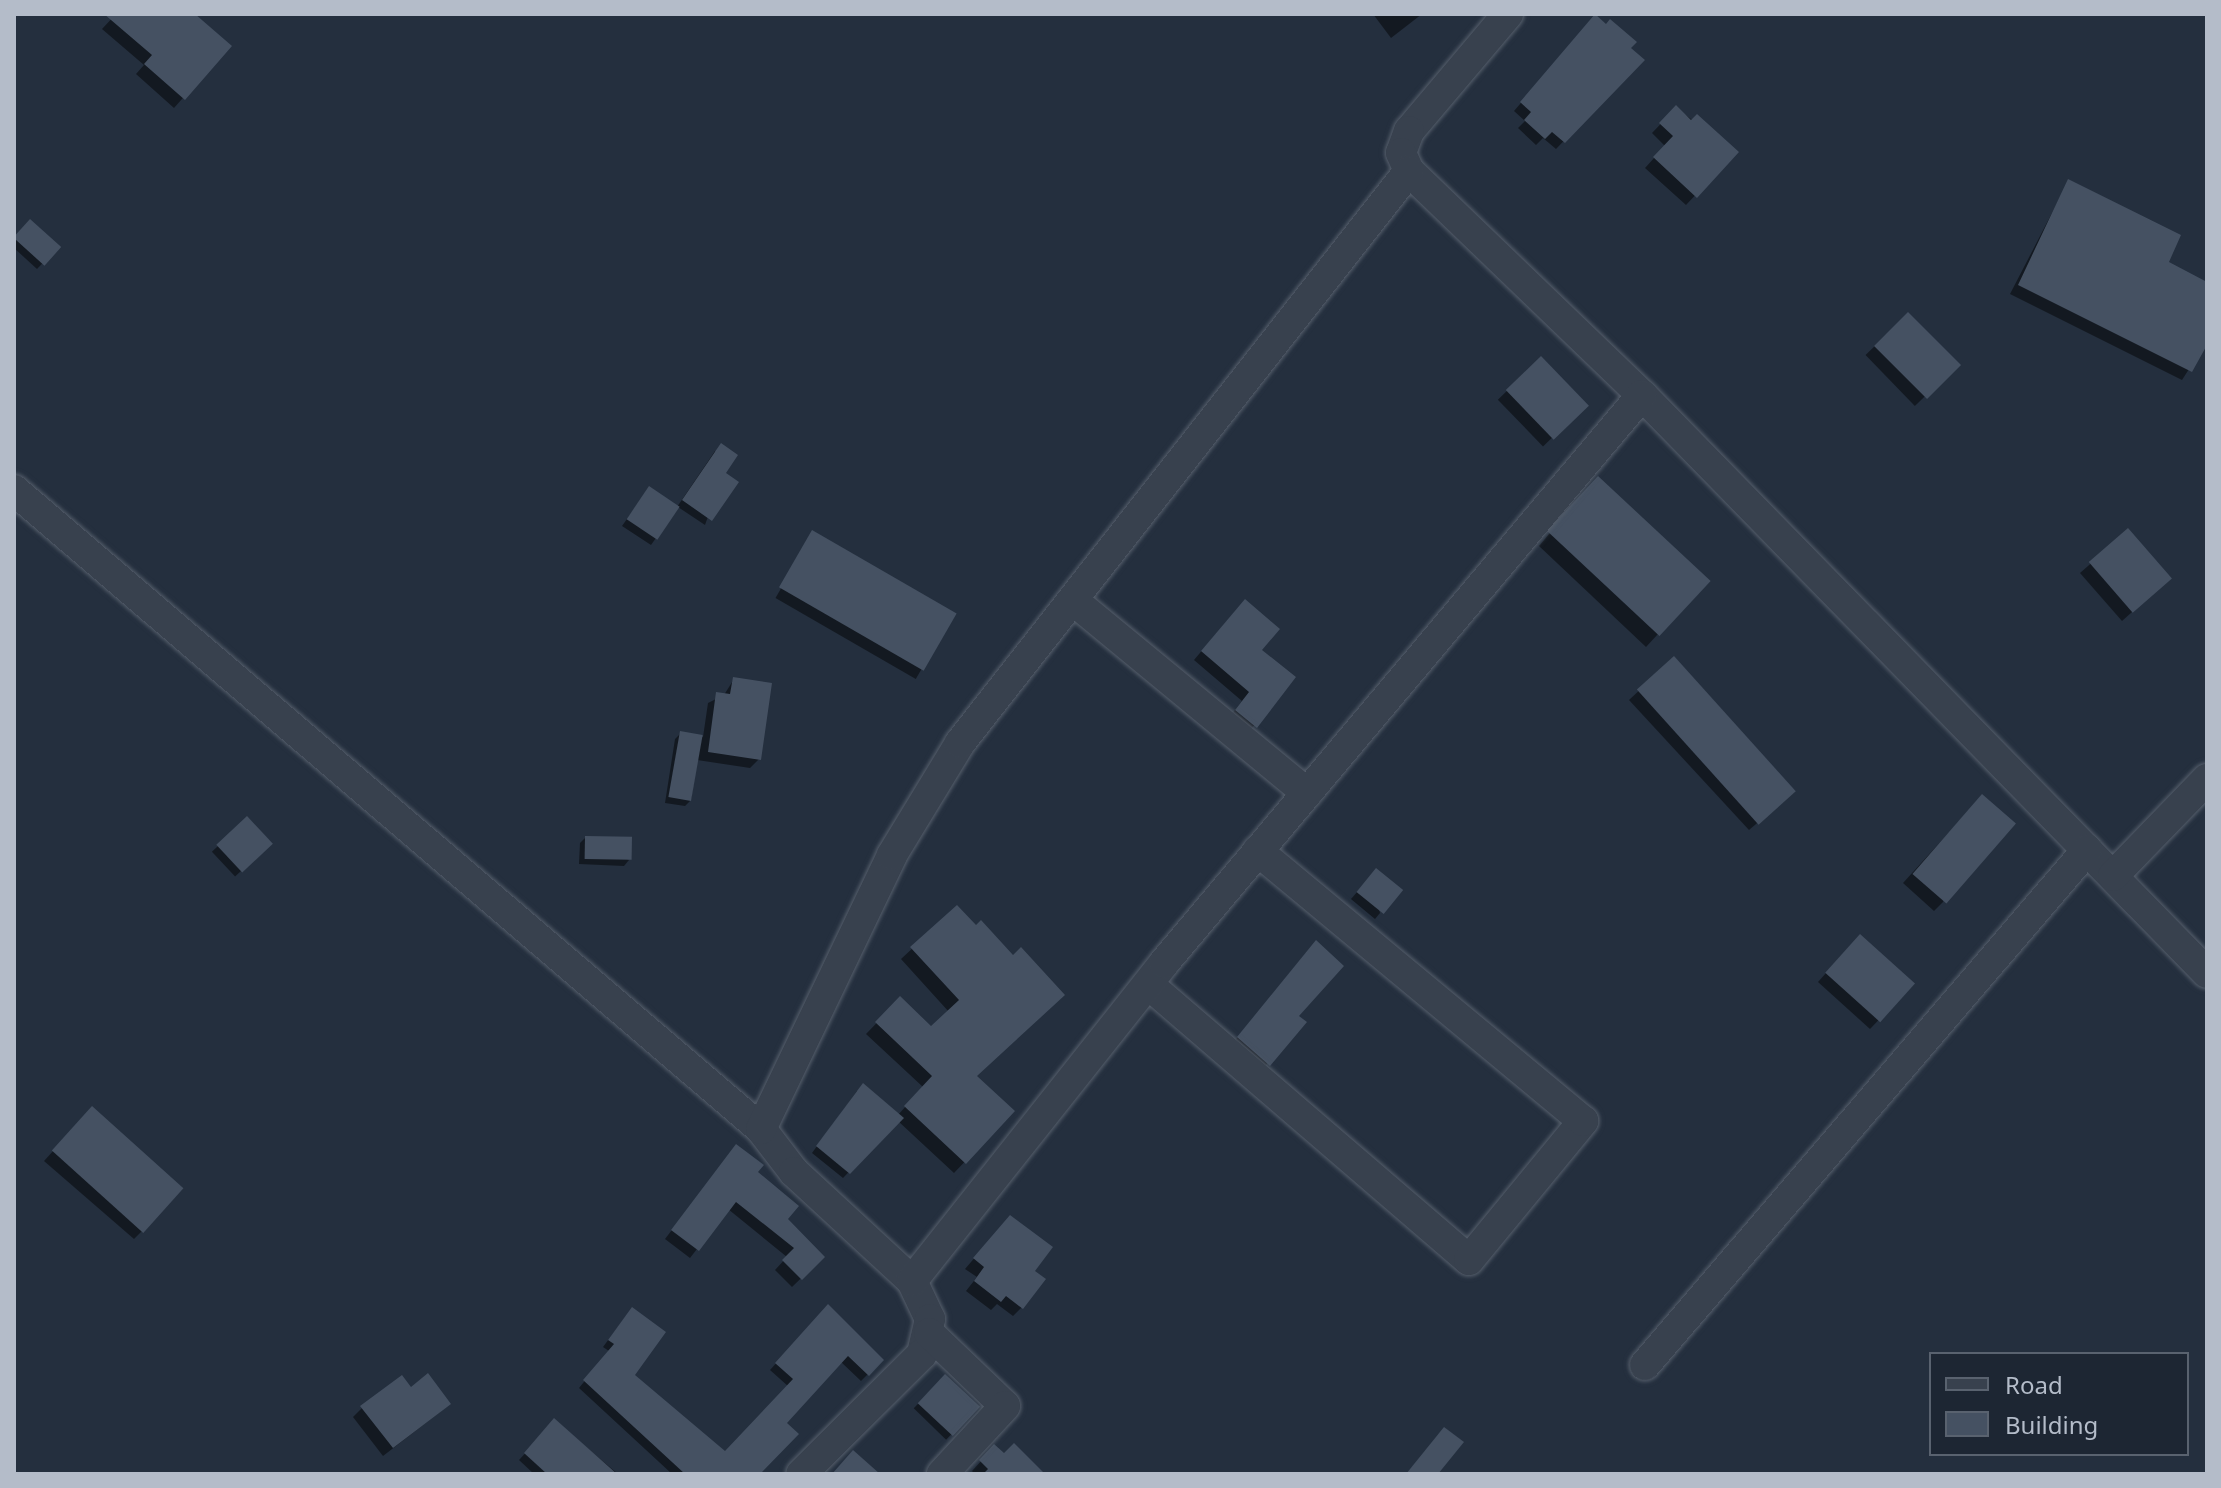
<!DOCTYPE html>
<style>
body{margin:0}
#map{position:relative;width:2221px;height:1488px;overflow:hidden;background:#242f3e;font-family:"Noto Sans",sans-serif}
div>[style]{position:absolute}
.shadow>*{inset:0;background:#0007;transform-origin:0 0}
.building>*{inset:0;background:#455162;transform-origin:0 0}
.roads{filter:drop-shadow(0 0 2px #565f6c) drop-shadow(0 0 2px #565f6c)}
.minor>*{height:30px;margin:-15px;padding:0 15px;transform-origin:15px;border-radius:15px;background:#38414e}
span{translate:-50% -50%;white-space:nowrap;text-align:center;line-height:1.15;-webkit-text-stroke:8px #1d2633;paint-order:stroke}
.frame{position:absolute;inset:0;border:16px solid #b4bcc9;pointer-events:none}
.legend{position:absolute;left:1929px;top:1352px;width:260px;height:104px;box-sizing:border-box;background:#1d2633;border:2px solid #59626f;margin:0;padding:10px 14px;list-style:none;font-size:24px;color:#b4bcc9}
.legend li{display:flex;align-items:center;gap:16px;height:40px}
.legend b{width:40px;border:2px solid #59626f}
</style>
<div id="map">
<div class="shadow">
<i style="clip-path:polygon(116px 14px,192px 14px,229px 46px,174px 108px,136px 74px,144px 65px,102px 29px)"></i>
<i style="clip-path:polygon(1373px 14px,1422px 14px,1391px 38px)"></i>
<i style="clip-path:polygon(1588px 24px,1606px 26px,1642px 60px,1556px 149px,1543px 138px,1536px 145px,1518px 128px,1525px 121px,1514px 111px)"></i>
<i style="clip-path:polygon(1676px 108px,1736px 152px,1686px 205px,1645px 168px,1665px 146px,1652px 133px)"></i>
<i style="clip-path:polygon(2068px 182px,2166px 262px,2207px 285px,2207px 341px,2182px 380px,2010px 294px)"></i>
<i style="clip-path:polygon(30px 221px,58px 247px,37px 269px,14px 248px,14px 239px)"></i>
<i style="left:1908px;top:314px;width:71px;height:59px;rotate:46deg"></i>
<i style="left:1541px;top:358px;width:65px;height:60px;rotate:46deg"></i>
<i style="clip-path:polygon(715px 451px,723px 474px,705px 525px,678px 507px,651px 545px,622px 526px,649px 488px,677px 507px)"></i>
<i style="clip-path:polygon(1585px 491px,1658px 634px,1646px 647px,1539px 546px)"></i>
<i style="clip-path:polygon(2128px 531px,2160px 587px,2122px 621px,2080px 573px)"></i>
<i style="left:813px;top:533px;width:162px;height:75px;rotate:30deg"></i>
<i style="clip-path:polygon(1237px 609px,1259px 651px,1293px 678px,1247px 734px,1228px 719px,1242px 701px,1194px 660px)"></i>
<i style="clip-path:polygon(1674px 658px,1784px 800px,1749px 830px,1629px 700px)"></i>
<i style="clip-path:polygon(734px 679px,759px 759px,750px 768px,697px 760px,691px 800px,685px 806px,665px 803px,675px 739px,681px 733px,703px 737px,708px 703px,724px 695px)"></i>
<i style="clip-path:polygon(1973px 806px,1943px 902px,1934px 911px,1903px 883px)"></i>
<i style="left:247px;top:819px;width:34px;height:48px;rotate:47deg"></i>
<i style="clip-path:polygon(585px 838px,629px 860px,624px 866px,579px 864px,580px 843px)"></i>
<i style="clip-path:polygon(1371px 876px,1380px 913px,1375px 919px,1351px 899px)"></i>
<i style="clip-path:polygon(957px 907px,975px 1076px,1013px 1111px,954px 1173px,898px 1121px,843px 1178px,812px 1153px,857px 1091px,898px 1115px,923px 1087px,866px 1034px,900px 999px,931px 1028px,949px 1012px,901px 959px)"></i>
<i style="clip-path:polygon(1851px 945px,1913px 984px,1870px 1029px,1818px 982px)"></i>
<i style="clip-path:polygon(1310px 948px,1296px 1016px,1263px 1070px,1233px 1043px)"></i>
<i style="clip-path:polygon(83px 1118px,143px 1230px,134px 1239px,44px 1161px)"></i>
<i style="clip-path:polygon(729px 1155px,756px 1172px,785px 1220px,823px 1257px,792px 1287px,775px 1270px,787px 1257px,728px 1209px,690px 1258px,665px 1239px)"></i>
<i style="clip-path:polygon(1001px 1227px,1032px 1271px,1022px 1307px,1013px 1316px,997px 1304px,991px 1310px,966px 1291px,977px 1277px,965px 1269px)"></i>
<i style="clip-path:polygon(828px 1306px,882px 1360px,861px 1381px,840px 1361px,784px 1423px,757px 1474px,672px 1474px,579px 1388px,609px 1351px,603px 1347px,626px 1316px,633px 1375px,725px 1453px,789px 1387px,770px 1370px)"></i>
<i style="left:945px;top:1376px;width:45px;height:45px;rotate:44deg"></i>
<i style="clip-path:polygon(410px 1390px,440px 1412px,383px 1456px,353px 1417px,362px 1408px)"></i>
<i style="clip-path:polygon(555px 1421px,618px 1474px,534px 1474px,519px 1460px)"></i>
<i style="clip-path:polygon(994px 1447px,1004px 1455px,1042px 1474px,975px 1474px,972px 1471px)"></i>
</div>
<div class="building">
<i style="clip-path:polygon(104px 14px,195px 14px,232px 46px,185px 100px,144px 64px,152px 55px)"></i>
<i style="clip-path:polygon(1595px 14px,1606px 24px,1610px 19px,1637px 42px,1631px 48px,1645px 60px,1565px 143px,1552px 132px,1545px 139px,1524px 120px,1531px 112px,1520px 102px)"></i>
<i style="clip-path:polygon(1676px 105px,1691px 120px,1697px 114px,1739px 152px,1697px 198px,1653px 157px,1673px 136px,1659px 123px)"></i>
<i style="clip-path:polygon(2068px 179px,2181px 235px,2169px 262px,2207px 282px,2207px 345px,2192px 372px,2018px 285px)"></i>
<i style="left:30px;top:219px;width:42px;height:25px;rotate:42deg"></i>
<i style="left:1908px;top:312px;width:75px;height:48px;rotate:45deg"></i>
<i style="left:1541px;top:356px;width:69px;height:49px;rotate:46deg"></i>
<i style="clip-path:polygon(721px 443px,738px 455px,726px 473px,739px 482px,712px 521px,682px 500px)"></i>
<i style="left:1598px;top:476px;width:154px;height:75px;rotate:43deg"></i>
<i style="left:649px;top:486px;width:37px;height:40px;rotate:34deg"></i>
<i style="left:2128px;top:528px;width:67px;height:52px;rotate:49deg"></i>
<i style="left:812px;top:530px;width:167px;height:66px;rotate:30deg"></i>
<i style="clip-path:polygon(1245px 599px,1280px 629px,1262px 650px,1296px 677px,1257px 728px,1235px 710px,1249px 692px,1201px 651px)"></i>
<i style="left:1674px;top:656px;width:182px;height:50px;rotate:48deg"></i>
<i style="clip-path:polygon(733px 677px,772px 683px,761px 760px,708px 752px,716px 692px,730px 694px)"></i>
<i style="left:680px;top:731px;width:23px;height:67px;rotate:10deg"></i>
<i style="left:1982px;top:794px;width:45px;height:106px;rotate:41deg"></i>
<i style="left:247px;top:816px;width:38px;height:42px;rotate:47deg"></i>
<i style="left:585px;top:836px;width:47px;height:23px;rotate:1deg"></i>
<i style="left:1376px;top:868px;width:35px;height:31px;rotate:39deg"></i>
<i style="clip-path:polygon(957px 905px,976px 925px,981px 920px,1013px 955px,1021px 947px,1065px 995px,977px 1076px,1015px 1111px,966px 1164px,904px 1106px,932px 1076px,875px 1022px,900px 996px,931px 1026px,959px 1000px,910px 947px)"></i>
<i style="left:1860px;top:934px;width:74px;height:52px;rotate:42deg"></i>
<i style="clip-path:polygon(1316px 940px,1344px 966px,1299px 1016px,1307px 1022px,1270px 1066px,1237px 1037px)"></i>
<i style="clip-path:polygon(863px 1083px,904px 1118px,850px 1174px,816px 1146px)"></i>
<i style="left:92px;top:1106px;width:123px;height:60px;rotate:42deg"></i>
<i style="clip-path:polygon(736px 1144px,764px 1165px,758px 1172px,799px 1206px,788px 1219px,825px 1257px,802px 1280px,782px 1260px,794px 1248px,736px 1202px,699px 1251px,671px 1230px)"></i>
<i style="clip-path:polygon(1010px 1215px,1053px 1247px,1035px 1271px,1046px 1279px,1023px 1309px,1006px 1296px,1001px 1302px,974px 1281px,984px 1267px,973px 1258px)"></i>
<i style="clip-path:polygon(828px 1304px,884px 1360px,869px 1376px,848px 1356px,787px 1423px,799px 1434px,760px 1474px,685px 1474px,583px 1380px,614px 1344px,608px 1340px,632px 1307px,666px 1332px,635px 1375px,725px 1451px,793px 1379px,775px 1363px)"></i>
<i style="clip-path:polygon(428px 1373px,451px 1404px,393px 1448px,360px 1406px,402px 1375px,411px 1387px)"></i>
<i style="left:945px;top:1374px;width:48px;height:40px;rotate:43deg"></i>
<i style="clip-path:polygon(554px 1418px,617px 1474px,547px 1474px,524px 1453px)"></i>
<i style="clip-path:polygon(1444px 1427px,1464px 1442px,1438px 1474px,1406px 1474px)"></i>
<i style="clip-path:polygon(1014px 1443px,1045px 1474px,983px 1474px,988px 1469px,979px 1460px,994px 1444px,1004px 1453px)"></i>
<i style="clip-path:polygon(853px 1450px,880px 1474px,832px 1474px)"></i>
</div>
<div class="roads">
<div class="minor">
<i style="left:1508px;top:14px;width:153px;rotate:130.2deg"></i>
<i style="left:1409px;top:131px;width:23px;rotate:110deg"></i>
<i style="left:1401px;top:153px;width:20px;rotate:66deg"></i>
<i style="left:1409px;top:171px;width:323px;rotate:43.9deg"></i>
<i style="left:1642px;top:395px;width:808px;rotate:45.65deg"></i>
<i style="left:14px;top:490px;width:983px;rotate:40.54deg"></i>
<i style="left:761px;top:1129px;width:54px;rotate:52.5deg"></i>
<i style="left:794px;top:1172px;width:161px;rotate:42.7deg"></i>
<i style="left:912px;top:1281px;width:42px;rotate:64.7deg"></i>
<i style="left:930px;top:1319px;width:36px;rotate:103deg"></i>
<i style="left:922px;top:1354px;width:170px;rotate:135.2deg"></i>
<i style="left:1074px;top:601px;width:302px;rotate:39.5deg"></i>
<i style="left:2113px;top:876px;width:135px;rotate:-45.9deg"></i>
<i style="left:1148px;top:984px;width:423px;rotate:40.7deg"></i>
<i style="left:1469px;top:1260px;width:180px;rotate:-50.6deg"></i>
<i style="left:1583px;top:1121px;width:423px;rotate:-140.3deg"></i>
<i style="left:761px;top:1129px;width:304px;rotate:-64.4deg"></i>
<i style="left:892px;top:855px;width:131px;rotate:-58.7deg"></i>
<i style="left:960px;top:743px;width:727px;rotate:-51.87deg"></i>
<i style="left:912px;top:1281px;width:406px;rotate:-51.6deg"></i>
<i style="left:1164px;top:963px;width:742px;rotate:-49.92deg"></i>
<i style="left:929px;top:1333px;width:105px;rotate:43.8deg"></i>
<i style="left:1005px;top:1406px;width:93px;rotate:132.8deg"></i>
<i style="left:1645px;top:1365px;width:679px;rotate:-49.36deg"></i>
</div>
</div>
<div class="frame"></div>
<ul class="legend">
<li><b style="height:10px;background:#38414e"></b>Road</li>
<li><b style="height:22px;background:#455162"></b>Building</li>
</ul>
</div>
